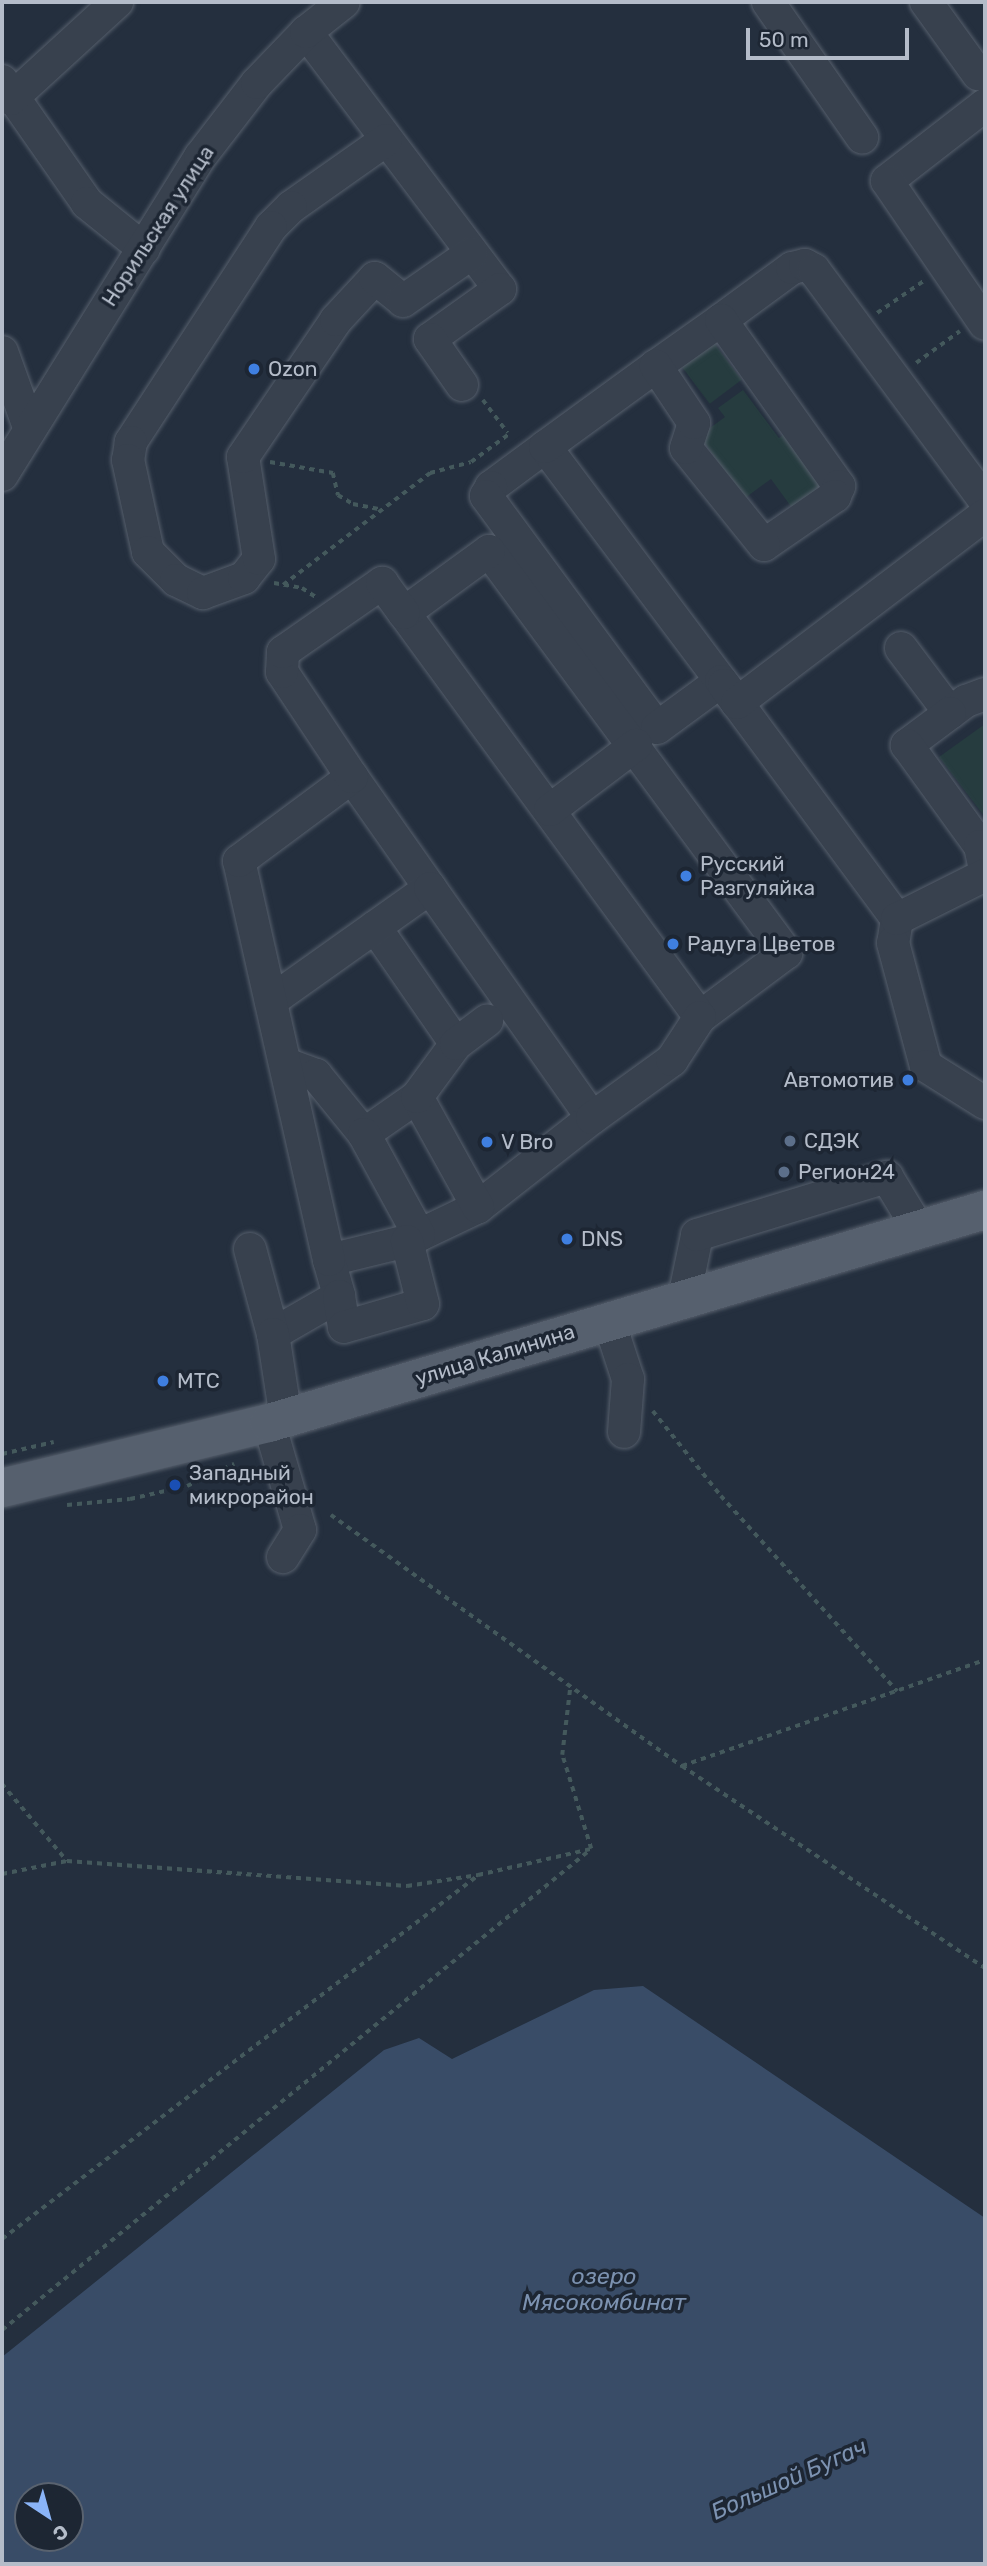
<!DOCTYPE html>
<meta charset="utf-8">
<style>
body{margin:0}
#map{position:relative;width:987px;height:2566px;overflow:hidden;background:#242f3e;font-family:Rubik,sans-serif}
div>[style]{position:absolute}
.green>*{inset:0;background:#263c3f;transform-origin:0 0}
.water>*{inset:0;background:#394c67}
.path>*{height:3.5px;margin-top:-1.75px;transform-origin:0;background:repeating-linear-gradient(90deg,#44595c 0 5px,transparent 0 10px)}
.roads{filter:drop-shadow(0 0 2px #565f6c) drop-shadow(0 0 2px #565f6c)}
.minor>*{height:32px;margin:-16px;padding:0 16px;transform-origin:16px;border-radius:16px;background:#38414e}
.major>*{height:38px;margin:-19px;padding:0 19px;transform-origin:19px;border-radius:19px;background:#56606e}
.dots>*{width:19px;height:19px;translate:-50% -50%;box-sizing:border-box;border:4px solid #1d2633;border-radius:50%}
span{translate:-50% -50%;white-space:nowrap;text-align:center;line-height:1.15;-webkit-text-stroke:7px #1d2633;paint-order:stroke}
.street-label{font-size:21px;color:#b4bcc9}
.poi-label{font-size:21px;color:#b4bcc9}
.left{translate:0 -50%;text-align:left}
.right{translate:-100% -50%;text-align:right}
.water-label{font-size:23px;color:#7c92b1;font-style:italic}
.frame{position:absolute;inset:0;border:4px solid #b4bcc9;pointer-events:none}
.north{position:absolute;left:14px;top:2482px;width:70px;height:70px;box-sizing:border-box;background:#1d2633;border:2px solid #59626f;border-radius:50%;rotate:144deg;font-size:19px;font-weight:700;line-height:28px;text-align:center;color:#b4bcc9}
.north::after{content:'';display:block;margin:auto;width:24px;height:32px;background:#8ab4f8;clip-path:polygon(50% 0,100% 100%,50% 72%,0 100%)}
.scale{position:absolute;left:746px;top:28px;width:163px;height:32px;box-sizing:border-box;border:4px solid #b4bcc9;border-top:0;padding-left:9px;font-size:21px;line-height:24px;white-space:nowrap;color:#b4bcc9;-webkit-text-stroke:5px #1d2633;paint-order:stroke}
</style>
<div id="map">
<div class="green">
<i style="left:714px;top:343px;width:46px;height:40px;rotate:53deg"></i>
<i style="clip-path:polygon(743px 390px,779px 438px,788px 431px,829px 486px,795px 512px,771px 479px,745px 498px,699px 436px,725px 417px,718px 408px)"></i>
<i style="clip-path:polygon(985px 724px,985px 817px,939px 757px)"></i>
</div>
<div class="water">
<i style="clip-path:polygon(evenodd,643px 1986px,985px 2218px,985px 2564px,2px 2564px,2px 2357px,384px 2050px,419px 2038px,452px 2059px,594px 1990px,643px 1986px,28px 2496px,70px 2496px,70px 2538px,28px 2538px,28px 2496px)"></i>
</div>
<div class="path">
<i style="left:877px;top:313px;width:58px;rotate:-34.5deg"></i>
<i style="left:916px;top:363px;width:54px;rotate:-36deg"></i>
<i style="left:483px;top:400px;width:41px;rotate:52.9deg"></i>
<i style="left:270px;top:462px;width:64px;rotate:9.9deg"></i>
<i style="left:333px;top:473px;width:23px;rotate:77deg"></i>
<i style="left:338px;top:495px;width:17px;rotate:31deg"></i>
<i style="left:353px;top:504px;width:26px;rotate:11deg"></i>
<i style="left:274px;top:583px;width:28px;rotate:10deg"></i>
<i style="left:302px;top:588px;width:17px;rotate:33deg"></i>
<i style="left:283px;top:585px;width:185px;rotate:-37.3deg"></i>
<i style="left:430px;top:473px;width:42px;rotate:-15deg"></i>
<i style="left:471px;top:462px;width:47px;rotate:-36.4deg"></i>
<i style="left:653px;top:1411px;width:109px;rotate:51.3deg"></i>
<i style="left:721px;top:1496px;width:263px;rotate:47.9deg"></i>
<i style="left:2px;top:1454px;width:53px;rotate:-13deg"></i>
<i style="left:67px;top:1505px;width:63px;rotate:-5.4deg"></i>
<i style="left:130px;top:1499px;width:58px;rotate:-12.8deg"></i>
<i style="left:187px;top:1486px;width:52px;rotate:-25.1deg"></i>
<i style="left:331px;top:1515px;width:432px;rotate:35.6deg"></i>
<i style="left:682px;top:1766px;width:364px;rotate:33.7deg"></i>
<i style="left:682px;top:1766px;width:321px;rotate:-19.3deg"></i>
<i style="left:2px;top:1784px;width:101px;rotate:49.8deg"></i>
<i style="left:2px;top:1874px;width:66px;rotate:-11.3deg"></i>
<i style="left:67px;top:1861px;width:341px;rotate:4.2deg"></i>
<i style="left:407px;top:1886px;width:72px;rotate:-8.8deg"></i>
<i style="left:478px;top:1875px;width:116px;rotate:-13deg"></i>
<i style="left:591px;top:1849px;width:98px;rotate:-107.1deg"></i>
<i style="left:562px;top:1755px;width:67px;rotate:-83.2deg"></i>
<i style="left:2px;top:2239px;width:596px;rotate:-37.37deg"></i>
<i style="left:2px;top:2330px;width:760px;rotate:-39.24deg"></i>
</div>
<div class="roads">
<div class="minor">
<i style="left:768px;top:2px;width:165px;rotate:55.2deg"></i>
<i style="left:926px;top:2px;width:89px;rotate:54.2deg"></i>
<i style="left:306px;top:32px;width:322px;rotate:53deg"></i>
<i style="left:500px;top:289px;width:86px;rotate:144.5deg"></i>
<i style="left:430px;top:339px;width:56px;rotate:55.2deg"></i>
<i style="left:2px;top:81px;width:149px;rotate:55.1deg"></i>
<i style="left:87px;top:203px;width:73px;rotate:38.9deg"></i>
<i style="left:11px;top:99px;width:144px;rotate:-42.5deg"></i>
<i style="left:985px;top:105px;width:124px;rotate:142.2deg"></i>
<i style="left:887px;top:181px;width:173px;rotate:55.6deg"></i>
<i style="left:386px;top:140px;width:116px;rotate:144.8deg"></i>
<i style="left:291px;top:207px;width:28px;rotate:135deg"></i>
<i style="left:271px;top:227px;width:257px;rotate:123.1deg"></i>
<i style="left:131px;top:442px;width:18px;rotate:99deg"></i>
<i style="left:128px;top:460px;width:94px;rotate:77.7deg"></i>
<i style="left:148px;top:552px;width:40px;rotate:45deg"></i>
<i style="left:176px;top:580px;width:30px;rotate:26deg"></i>
<i style="left:203px;top:593px;width:44px;rotate:-20.1deg"></i>
<i style="left:244px;top:578px;width:24px;rotate:-52deg"></i>
<i style="left:259px;top:559px;width:103px;rotate:-98.9deg"></i>
<i style="left:243px;top:457px;width:166px;rotate:-55.8deg"></i>
<i style="left:336px;top:320px;width:57px;rotate:-47.1deg"></i>
<i style="left:375px;top:278px;width:36px;rotate:39deg"></i>
<i style="left:403px;top:301px;width:84px;rotate:-34.8deg"></i>
<i style="left:721px;top:320px;width:88px;rotate:-36.2deg"></i>
<i style="left:792px;top:268px;width:13px;rotate:-13deg"></i>
<i style="left:805px;top:265px;width:10px;rotate:29deg"></i>
<i style="left:814px;top:270px;width:287px;rotate:53.5deg"></i>
<i style="left:2px;top:352px;width:80px;rotate:70.2deg"></i>
<i style="left:545px;top:447px;width:67px;rotate:143.5deg"></i>
<i style="left:491px;top:487px;width:10px;rotate:119deg"></i>
<i style="left:486px;top:496px;width:288px;rotate:53.6deg"></i>
<i style="left:657px;top:728px;width:79px;rotate:-36.3deg"></i>
<i style="left:721px;top:681px;width:293px;rotate:-126.9deg"></i>
<i style="left:545px;top:447px;width:137px;rotate:-36.1deg"></i>
<i style="left:656px;top:366px;width:80px;rotate:-35.3deg"></i>
<i style="left:721px;top:320px;width:204px;rotate:54.6deg"></i>
<i style="left:839px;top:486px;width:11px;rotate:112deg"></i>
<i style="left:835px;top:496px;width:86px;rotate:145.4deg"></i>
<i style="left:764px;top:545px;width:124px;rotate:-128.8deg"></i>
<i style="left:686px;top:448px;width:26px;rotate:-72deg"></i>
<i style="left:694px;top:423px;width:69px;rotate:-123.7deg"></i>
<i style="left:2px;top:475px;width:375px;rotate:-58.1deg"></i>
<i style="left:200px;top:157px;width:93px;rotate:-52.4deg"></i>
<i style="left:257px;top:83px;width:71px;rotate:-46.1deg"></i>
<i style="left:306px;top:32px;width:48px;rotate:-38.3deg"></i>
<i style="left:489px;top:551px;width:500px;rotate:53.5deg"></i>
<i style="left:786px;top:953px;width:107px;rotate:143.3deg"></i>
<i style="left:700px;top:1017px;width:501px;rotate:-126.23deg"></i>
<i style="left:404px;top:613px;width:105px;rotate:-36.1deg"></i>
<i style="left:901px;top:648px;width:81px;rotate:53deg"></i>
<i style="left:950px;top:713px;width:20px;rotate:-37deg"></i>
<i style="left:966px;top:701px;width:20px;rotate:-20deg"></i>
<i style="left:721px;top:681px;width:296px;rotate:53.5deg"></i>
<i style="left:897px;top:919px;width:24px;rotate:99deg"></i>
<i style="left:893px;top:943px;width:127px;rotate:75deg"></i>
<i style="left:926px;top:1066px;width:70px;rotate:32.1deg"></i>
<i style="left:724px;top:685px;width:22px;rotate:54deg"></i>
<i style="left:737px;top:703px;width:311px;rotate:-37.2deg"></i>
<i style="left:950px;top:713px;width:54px;rotate:143.3deg"></i>
<i style="left:907px;top:745px;width:125px;rotate:54.1deg"></i>
<i style="left:980px;top:846px;width:24px;rotate:78deg"></i>
<i style="left:352px;top:777px;width:136px;rotate:54.9deg"></i>
<i style="left:550px;top:810px;width:108px;rotate:-37.1deg"></i>
<i style="left:897px;top:919px;width:98px;rotate:-26.6deg"></i>
<i style="left:375px;top:927px;width:142px;rotate:55.3deg"></i>
<i style="left:271px;top:1001px;width:195px;rotate:-35.4deg"></i>
<i style="left:430px;top:888px;width:281px;rotate:54.8deg"></i>
<i style="left:592px;top:1118px;width:145px;rotate:142deg"></i>
<i style="left:478px;top:1207px;width:79px;rotate:154.4deg"></i>
<i style="left:407px;top:1241px;width:80px;rotate:166.3deg"></i>
<i style="left:329px;top:1260px;width:37px;rotate:74deg"></i>
<i style="left:339px;top:1296px;width:76px;rotate:150.1deg"></i>
<i style="left:286px;top:1064px;width:32px;rotate:20deg"></i>
<i style="left:316px;top:1075px;width:76px;rotate:50.9deg"></i>
<i style="left:364px;top:1134px;width:65px;rotate:-34.9deg"></i>
<i style="left:417px;top:1097px;width:126px;rotate:61deg"></i>
<i style="left:417px;top:1097px;width:66px;rotate:-53.7deg"></i>
<i style="left:456px;top:1044px;width:39px;rotate:-37deg"></i>
<i style="left:592px;top:1118px;width:99px;rotate:-35.9deg"></i>
<i style="left:672px;top:1060px;width:51px;rotate:-56.9deg"></i>
<i style="left:364px;top:1134px;width:115px;rotate:61.4deg"></i>
<i style="left:250px;top:1249px;width:88px;rotate:74.9deg"></i>
<i style="left:273px;top:1334px;width:85px;rotate:81.2deg"></i>
<i style="left:329px;top:1260px;width:409px;rotate:-102.7deg"></i>
<i style="left:239px;top:861px;width:141px;rotate:-36.6deg"></i>
<i style="left:352px;top:777px;width:126px;rotate:-123.7deg"></i>
<i style="left:282px;top:672px;width:20px;rotate:-87deg"></i>
<i style="left:283px;top:652px;width:121px;rotate:-34.9deg"></i>
<i style="left:382px;top:583px;width:37px;rotate:54deg"></i>
<i style="left:339px;top:1296px;width:31px;rotate:81deg"></i>
<i style="left:344px;top:1327px;width:82px;rotate:-16.2deg"></i>
<i style="left:423px;top:1304px;width:65px;rotate:-104.3deg"></i>
<i style="left:684px;top:1298px;width:64px;rotate:-78.3deg"></i>
<i style="left:697px;top:1235px;width:199px;rotate:-17deg"></i>
<i style="left:887px;top:1177px;width:62px;rotate:58.9deg"></i>
<i style="left:609px;top:1321px;width:61px;rotate:71.9deg"></i>
<i style="left:628px;top:1379px;width:53px;rotate:94.3deg"></i>
<i style="left:269px;top:1423px;width:111px;rotate:73.8deg"></i>
<i style="left:300px;top:1530px;width:32px;rotate:122deg"></i>
</div>
<div class="major">
<i style="left:2px;top:1488px;width:275px;rotate:-13.7deg"></i>
<i style="left:269px;top:1423px;width:747px;rotate:-16.57deg"></i>
</div>
</div>
<div class="dots">
<i style="left:254px;top:369px;background:#3f7fe0"></i>
<i style="left:686px;top:876px;background:#3f7fe0"></i>
<i style="left:673px;top:944px;background:#3f7fe0"></i>
<i style="left:908px;top:1080px;background:#3f7fe0"></i>
<i style="left:790px;top:1141px;background:#5c6f8a"></i>
<i style="left:487px;top:1142px;background:#3f7fe0"></i>
<i style="left:784px;top:1172px;background:#5c6f8a"></i>
<i style="left:567px;top:1239px;background:#3f7fe0"></i>
<i style="left:163px;top:1381px;background:#3f7fe0"></i>
<i style="left:175px;top:1485px;background:#1a4fb4"></i>
</div>
<div class="street-label">
<span style="left:158px;top:226px;rotate:-57deg">Норильская улица</span>
<span style="left:495px;top:1355px;rotate:-17deg">улица Калинина</span>
</div>
<div class="poi-label">
<span class="left" style="left:268px;top:369px">Ozon</span>
<span class="left" style="left:700px;top:876px">Русский<br>Разгуляйка</span>
<span class="left" style="left:687px;top:944px">Радуга Цветов</span>
<span class="right" style="left:894px;top:1080px">Автомотив</span>
<span class="left" style="left:804px;top:1141px">СДЭК</span>
<span class="left" style="left:501px;top:1142px">V Bro</span>
<span class="left" style="left:798px;top:1172px">Регион24</span>
<span class="left" style="left:581px;top:1239px">DNS</span>
<span class="left" style="left:177px;top:1381px">МТС</span>
<span class="left" style="left:189px;top:1485px">Западный<br>микрорайон</span>
</div>
<div class="water-label">
<span style="left:604px;top:2289px">озеро<br>Мясокомбинат</span>
<span style="left:789px;top:2479px;rotate:-24deg">Большой Бугач</span>
</div>
<div class="frame"></div>
<div class="north">С</div>
<div class="scale">50 m</div>
</div>
